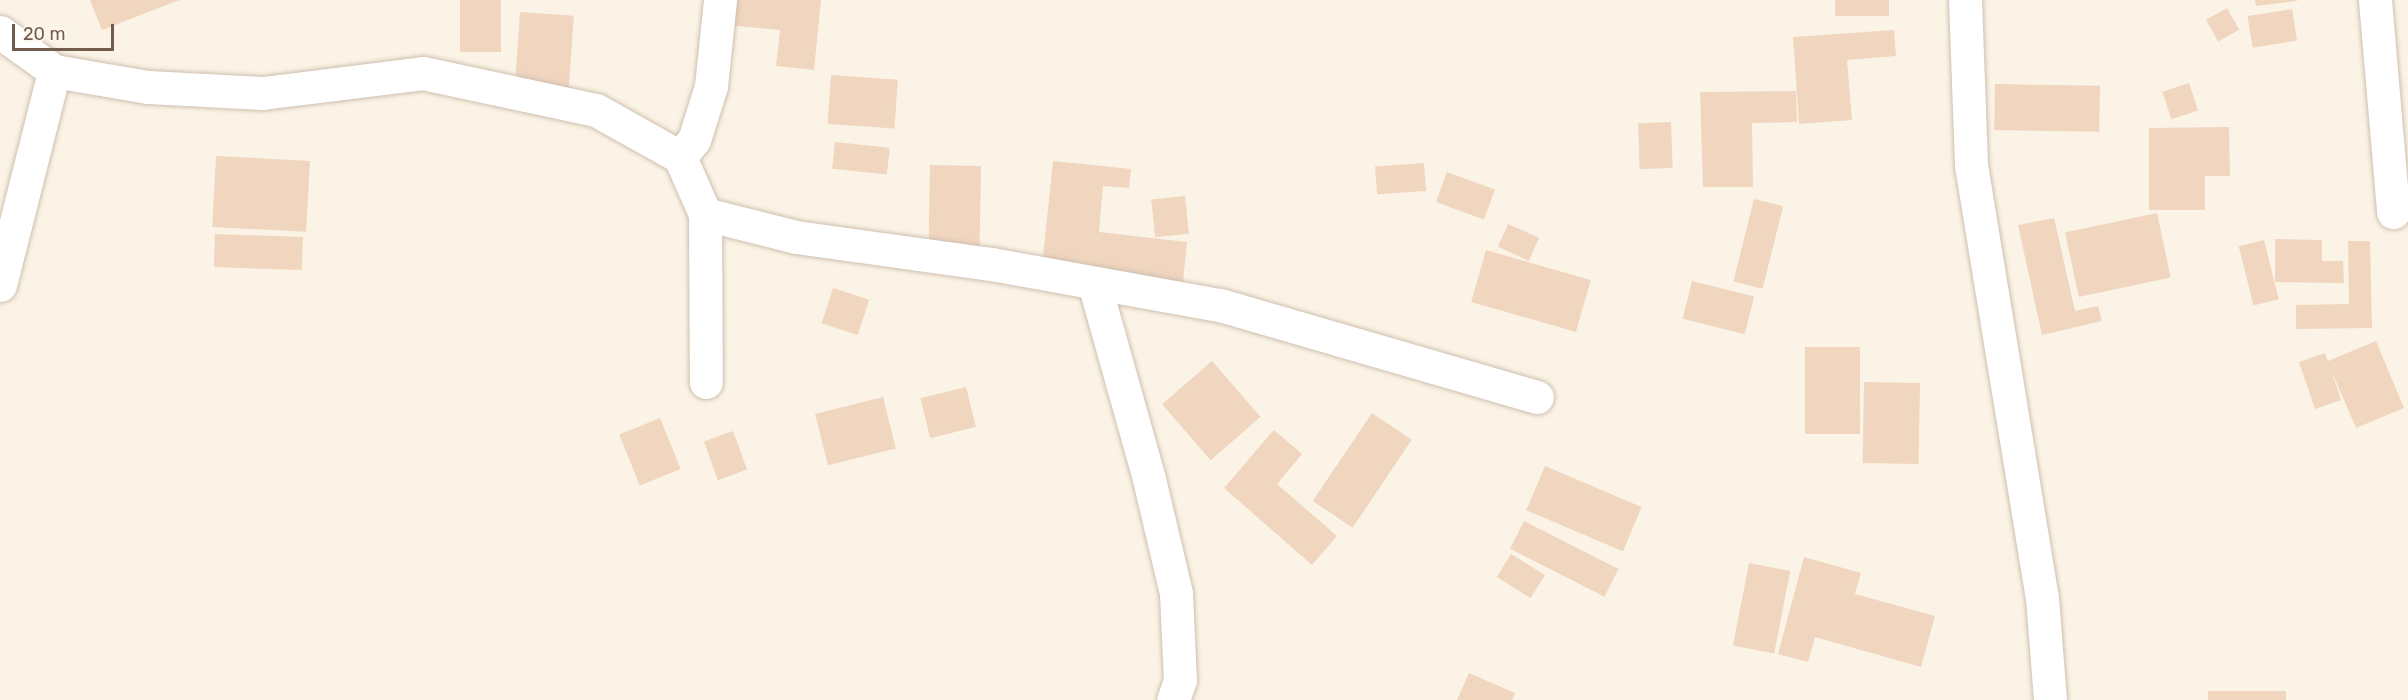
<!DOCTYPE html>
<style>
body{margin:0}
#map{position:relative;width:2408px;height:700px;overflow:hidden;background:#fbf4e6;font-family:Rubik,sans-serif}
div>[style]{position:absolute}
.building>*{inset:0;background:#f0d5bf;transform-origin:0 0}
.roads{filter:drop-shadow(0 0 2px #cfbfb0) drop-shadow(0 0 2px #cfbfb0)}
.minor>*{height:33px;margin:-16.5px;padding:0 16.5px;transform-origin:16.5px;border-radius:16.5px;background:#fff}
span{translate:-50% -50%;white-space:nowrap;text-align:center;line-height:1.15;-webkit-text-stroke:4.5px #fef8ec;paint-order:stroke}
.scale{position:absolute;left:12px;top:24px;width:102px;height:27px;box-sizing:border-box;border:3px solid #745c4c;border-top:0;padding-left:8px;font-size:18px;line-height:21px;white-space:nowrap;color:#745c4c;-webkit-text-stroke:4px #fef8ec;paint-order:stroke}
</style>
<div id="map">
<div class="building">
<i style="clip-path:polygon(90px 0,179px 0,102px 30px)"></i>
<i style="left:460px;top:0;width:41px;height:52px"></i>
<i style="clip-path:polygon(706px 0,821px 0,814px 70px,776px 66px,780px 30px,704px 23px)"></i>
<i style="left:1835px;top:0;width:54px;height:16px"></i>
<i style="clip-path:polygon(2255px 0,2297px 0,2297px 1px,2256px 6px)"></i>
<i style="left:2227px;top:8px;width:25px;height:24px;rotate:61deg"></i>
<i style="left:2292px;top:9px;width:32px;height:45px;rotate:81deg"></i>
<i style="left:520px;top:12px;width:54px;height:97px;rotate:4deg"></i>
<i style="clip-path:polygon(1894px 30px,1896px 56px,1847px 60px,1852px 120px,1799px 124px,1793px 37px)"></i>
<i style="left:831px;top:75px;width:67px;height:49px;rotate:4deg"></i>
<i style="left:2189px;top:83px;width:29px;height:28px;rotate:72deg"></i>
<i style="left:1995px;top:84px;width:105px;height:46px;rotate:1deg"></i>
<i style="clip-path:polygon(1796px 91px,1797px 122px,1752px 123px,1753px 187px,1703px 187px,1700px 92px)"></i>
<i style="left:1671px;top:122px;width:46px;height:33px;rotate:88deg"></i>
<i style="clip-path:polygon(2229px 127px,2230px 176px,2205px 176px,2205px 210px,2149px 210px,2149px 128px)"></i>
<i style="left:835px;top:142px;width:55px;height:27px;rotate:6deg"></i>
<i style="left:216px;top:156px;width:94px;height:71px;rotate:3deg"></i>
<i style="clip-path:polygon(1053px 161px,1131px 169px,1129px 188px,1103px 186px,1099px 232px,1187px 242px,1182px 292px,1041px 276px)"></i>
<i style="left:1424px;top:163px;width:28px;height:49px;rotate:86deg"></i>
<i style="left:930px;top:165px;width:51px;height:102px;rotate:1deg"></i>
<i style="left:1447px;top:172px;width:51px;height:32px;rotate:20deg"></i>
<i style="left:1185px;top:196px;width:38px;height:34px;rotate:84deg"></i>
<i style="left:1754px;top:199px;width:30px;height:85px;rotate:14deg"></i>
<i style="left:2157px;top:213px;width:66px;height:94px;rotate:78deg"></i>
<i style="clip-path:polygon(2054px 218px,2075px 311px,2098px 306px,2102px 321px,2042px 335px,2018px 225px)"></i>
<i style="left:1508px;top:224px;width:34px;height:25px;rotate:24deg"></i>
<i style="left:215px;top:234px;width:88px;height:33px;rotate:2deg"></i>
<i style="clip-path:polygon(2275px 239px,2322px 240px,2322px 261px,2343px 261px,2344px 283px,2275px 282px)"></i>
<i style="left:2264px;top:240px;width:61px;height:26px;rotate:76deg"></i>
<i style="clip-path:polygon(2348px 241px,2370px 241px,2372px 328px,2296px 329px,2296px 305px,2349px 304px)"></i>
<i style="left:1486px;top:250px;width:109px;height:54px;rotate:16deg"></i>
<i style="left:1692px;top:281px;width:64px;height:39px;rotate:14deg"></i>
<i style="left:833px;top:288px;width:38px;height:37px;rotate:18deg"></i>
<i style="clip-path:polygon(2376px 341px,2404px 408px,2356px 428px,2332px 372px,2341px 400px,2315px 409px,2299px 362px,2325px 353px,2328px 361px)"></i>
<i style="left:1805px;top:347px;width:55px;height:87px"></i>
<i style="left:1212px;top:361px;width:74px;height:66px;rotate:49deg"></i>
<i style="left:1864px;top:382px;width:56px;height:81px;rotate:1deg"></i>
<i style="left:966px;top:387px;width:41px;height:47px;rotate:76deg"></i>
<i style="left:883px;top:397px;width:53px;height:70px;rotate:76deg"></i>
<i style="left:1372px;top:413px;width:48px;height:106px;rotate:34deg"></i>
<i style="left:660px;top:418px;width:55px;height:44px;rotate:68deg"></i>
<i style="clip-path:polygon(1274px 430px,1302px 454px,1277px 484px,1337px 536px,1312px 565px,1224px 488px)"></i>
<i style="left:733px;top:431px;width:41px;height:31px;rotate:70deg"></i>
<i style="left:1545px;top:466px;width:105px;height:48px;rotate:23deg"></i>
<i style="left:1524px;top:521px;width:106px;height:31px;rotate:27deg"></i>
<i style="left:1511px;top:554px;width:40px;height:27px;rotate:32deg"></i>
<i style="clip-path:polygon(1804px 557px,1861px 573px,1855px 594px,1935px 616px,1921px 667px,1815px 637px,1808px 662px,1778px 654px)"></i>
<i style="left:1749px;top:563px;width:42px;height:84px;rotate:11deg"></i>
<i style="clip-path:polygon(1469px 673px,1515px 693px,1512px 700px,1457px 700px)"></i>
<i style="left:2208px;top:691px;width:78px;height:9px"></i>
</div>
<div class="roads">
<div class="minor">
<i style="left:1965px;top:0;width:165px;rotate:87.9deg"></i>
<i style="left:1971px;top:165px;width:439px;rotate:80.7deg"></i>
<i style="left:2042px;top:598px;width:102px;rotate:85.5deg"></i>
<i style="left:2375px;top:0;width:213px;rotate:85.1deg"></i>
<i style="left:0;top:32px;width:67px;rotate:35.8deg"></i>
<i style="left:54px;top:71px;width:95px;rotate:9.7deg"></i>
<i style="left:148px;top:87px;width:115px;rotate:3deg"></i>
<i style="left:263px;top:93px;width:161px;rotate:-7.1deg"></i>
<i style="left:423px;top:73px;width:177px;rotate:12.1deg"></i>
<i style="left:596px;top:110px;width:96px;rotate:29.2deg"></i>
<i style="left:680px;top:157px;width:62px;rotate:66.3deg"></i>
<i style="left:705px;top:214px;width:94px;rotate:14.2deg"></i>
<i style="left:796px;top:237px;width:197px;rotate:7.9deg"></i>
<i style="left:991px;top:264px;width:233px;rotate:10.2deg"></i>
<i style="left:1220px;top:305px;width:330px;rotate:16.2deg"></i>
<i style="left:680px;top:157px;width:22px;rotate:-51deg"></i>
<i style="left:694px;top:140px;width:57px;rotate:-72.5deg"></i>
<i style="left:711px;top:86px;width:86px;rotate:-84deg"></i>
<i style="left:705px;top:214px;width:168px;rotate:89.7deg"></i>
<i style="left:1094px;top:283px;width:204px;rotate:74.3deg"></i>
<i style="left:1149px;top:479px;width:117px;rotate:76.7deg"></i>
<i style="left:1176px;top:593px;width:87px;rotate:87.4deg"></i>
<i style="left:1180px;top:680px;width:21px;rotate:109deg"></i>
<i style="left:0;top:285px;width:221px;rotate:-75.8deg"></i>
</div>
</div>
<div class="scale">20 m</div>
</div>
